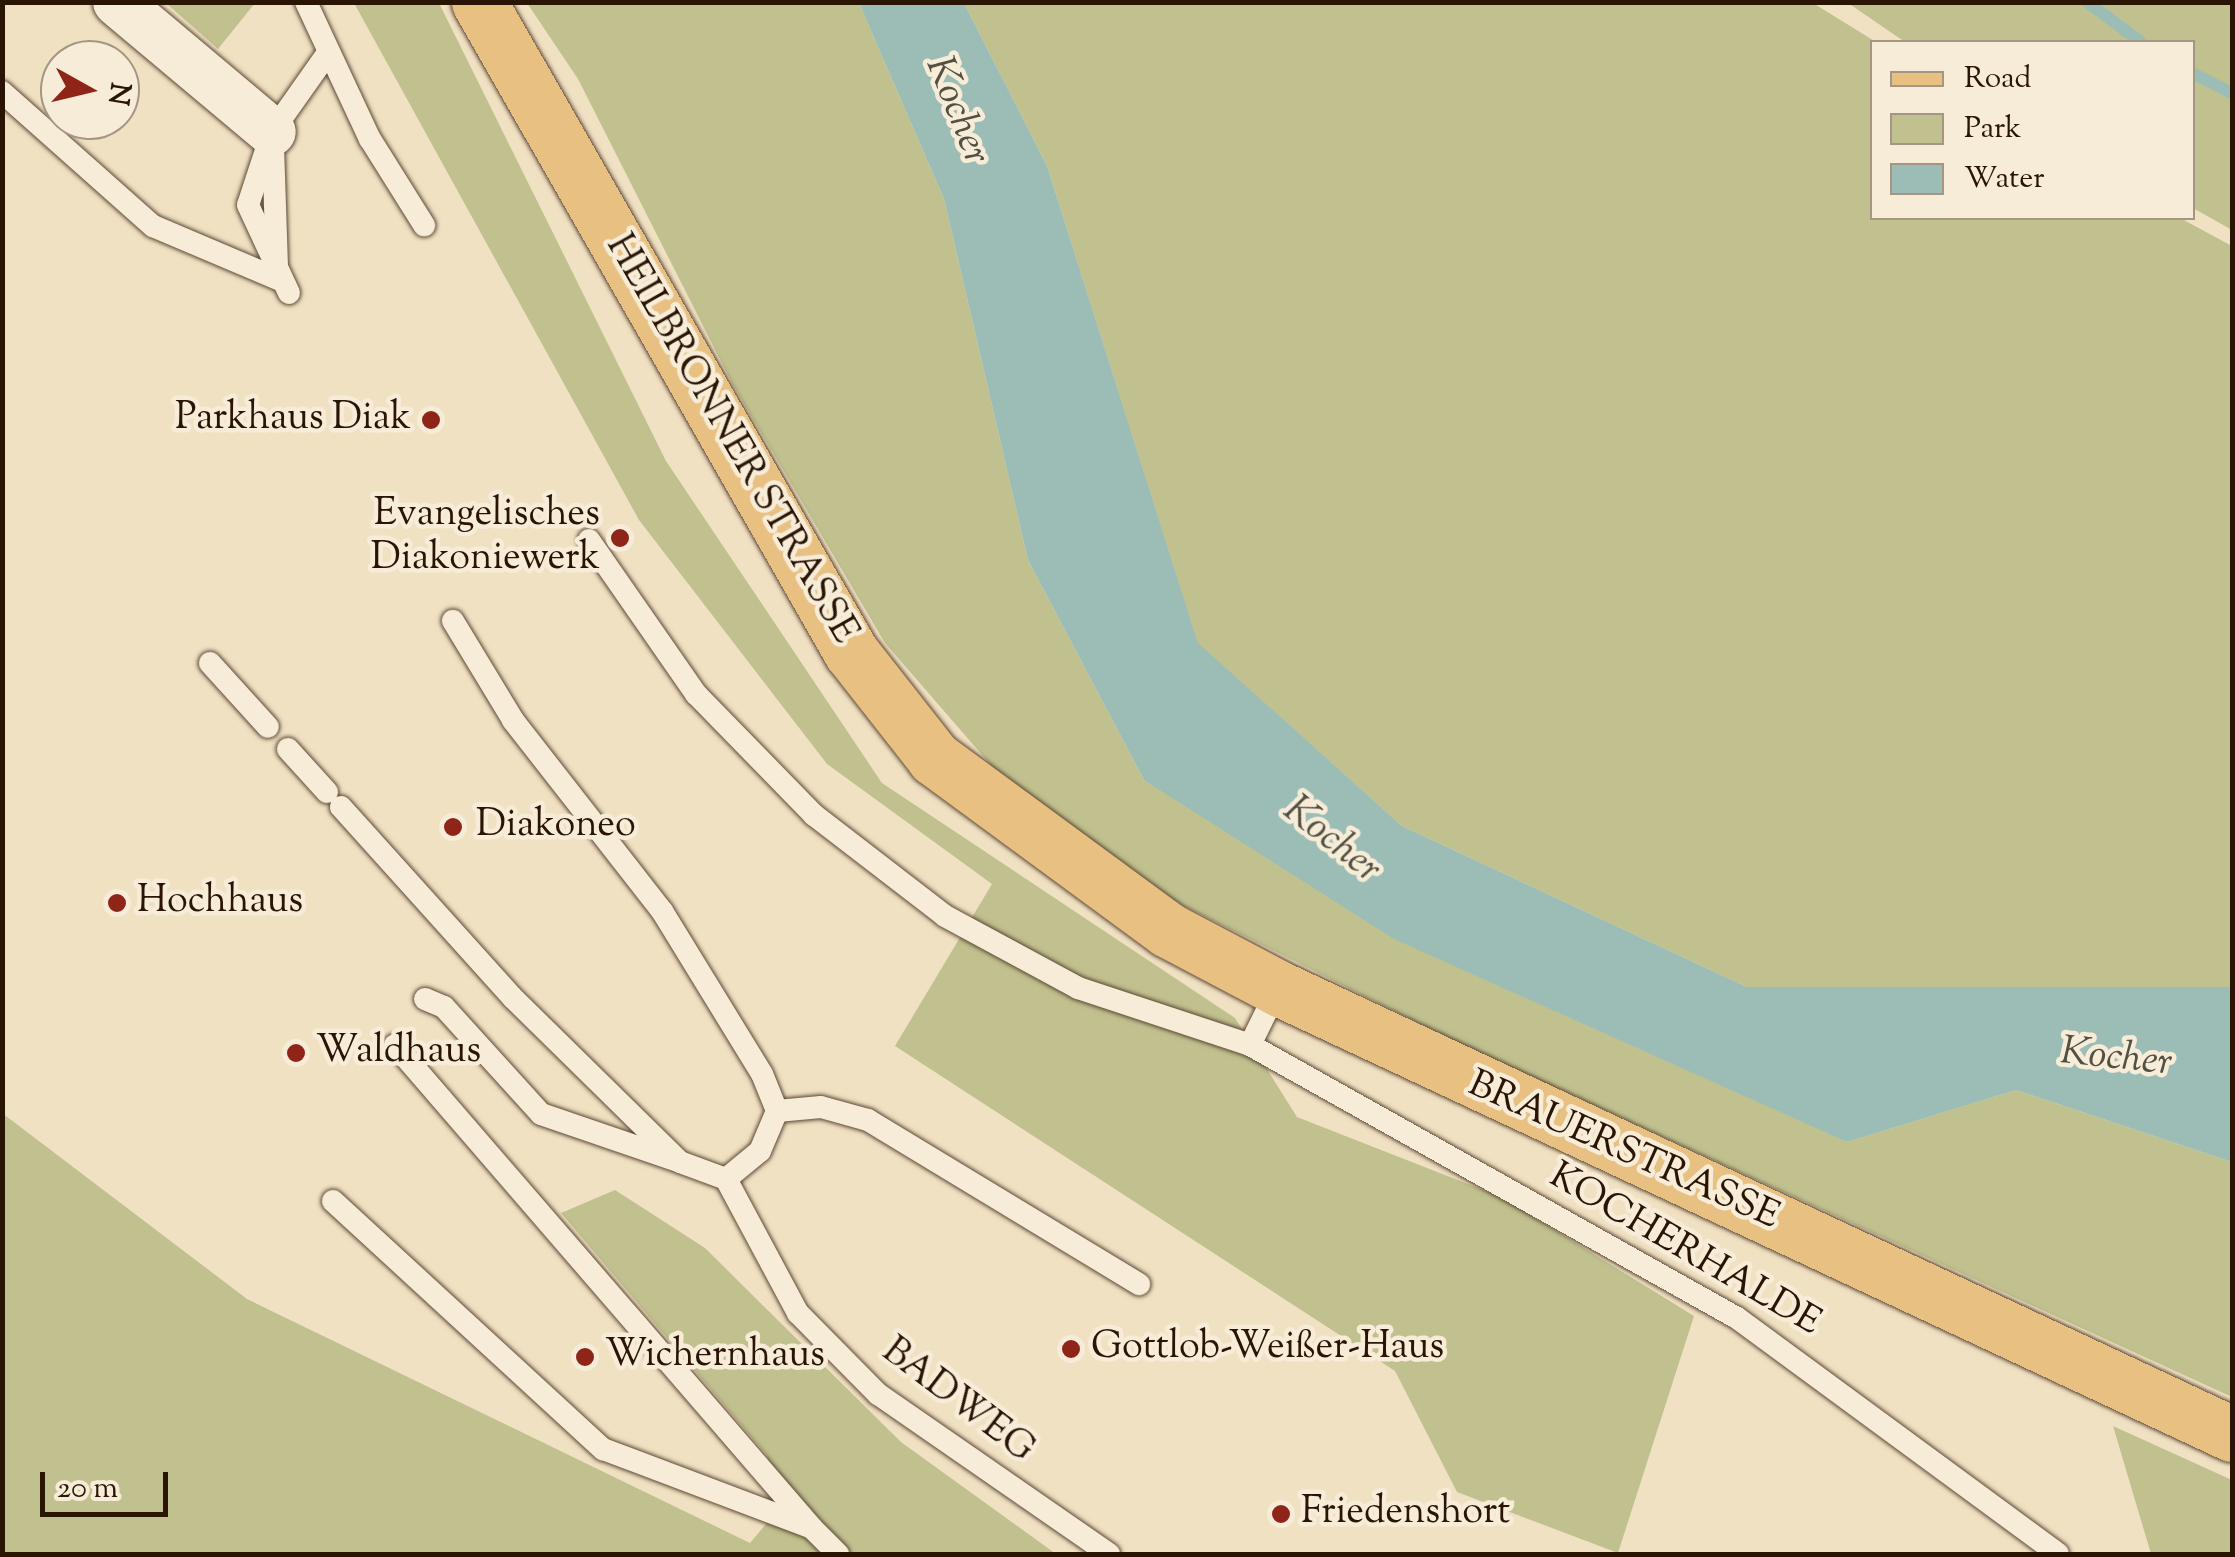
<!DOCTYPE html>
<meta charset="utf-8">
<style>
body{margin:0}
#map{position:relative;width:2235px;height:1557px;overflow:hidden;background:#f1e1c3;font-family:"Sorts Mill Goudy",serif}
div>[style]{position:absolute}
.green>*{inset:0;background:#c1c18f}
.water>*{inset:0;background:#9bbdb6}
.stream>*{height:12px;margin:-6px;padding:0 6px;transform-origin:6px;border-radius:6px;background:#9bbdb6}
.roads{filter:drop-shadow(0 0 2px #5c4834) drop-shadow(0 0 2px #5c4834)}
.service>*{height:22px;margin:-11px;padding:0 11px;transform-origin:11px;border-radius:11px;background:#f6ecd8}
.minor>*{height:48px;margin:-24px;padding:0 24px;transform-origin:24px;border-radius:24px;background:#f6ecd8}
.primary>*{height:55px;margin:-27.5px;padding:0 27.5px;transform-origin:27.5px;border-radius:27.5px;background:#e8c082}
.dots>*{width:28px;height:28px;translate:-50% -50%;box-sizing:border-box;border:5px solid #f6ecd8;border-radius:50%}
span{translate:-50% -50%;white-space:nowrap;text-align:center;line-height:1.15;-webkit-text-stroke:9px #f6ecd8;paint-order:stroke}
.poi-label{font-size:38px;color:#2a1504}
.right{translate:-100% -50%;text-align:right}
.left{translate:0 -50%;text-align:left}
.street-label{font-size:38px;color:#2a1504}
.water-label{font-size:40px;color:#525042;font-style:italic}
.frame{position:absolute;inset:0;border:5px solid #2a1504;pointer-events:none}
.legend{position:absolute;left:1870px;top:40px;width:325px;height:180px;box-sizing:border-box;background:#f6ecd8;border:2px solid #a49683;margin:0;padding:12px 18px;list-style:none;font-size:30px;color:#2a1504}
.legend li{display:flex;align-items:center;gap:20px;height:50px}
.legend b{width:50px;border:2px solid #a49683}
.north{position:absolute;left:40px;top:40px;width:100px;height:100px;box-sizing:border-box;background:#f6ecd8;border:2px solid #a49683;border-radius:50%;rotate:98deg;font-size:28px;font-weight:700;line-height:40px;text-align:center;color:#2a1504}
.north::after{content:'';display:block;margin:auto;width:35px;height:45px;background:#8f2418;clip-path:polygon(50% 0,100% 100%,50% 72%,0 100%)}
.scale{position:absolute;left:40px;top:1472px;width:128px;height:45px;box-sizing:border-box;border:5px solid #2a1504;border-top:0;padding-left:12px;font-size:30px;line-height:35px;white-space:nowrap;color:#2a1504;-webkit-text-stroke:8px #f6ecd8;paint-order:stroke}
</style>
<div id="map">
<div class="green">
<i style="clip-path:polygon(166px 3px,255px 3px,218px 49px)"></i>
<i style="clip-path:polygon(354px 3px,439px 3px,666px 461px,882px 783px,1235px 1018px,1297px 1117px,1501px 1197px,1694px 1316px,1618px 1553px,1457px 1492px,1395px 1371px,895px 1046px,992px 884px,827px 764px,639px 520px)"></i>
<i style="clip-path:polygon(527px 3px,859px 3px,944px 199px,1028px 560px,1144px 780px,1847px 1142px,2016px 1090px,2232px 1162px,2232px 1397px,1467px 1047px,1116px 872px,996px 771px,885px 643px,732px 383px,578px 79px)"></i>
<i style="clip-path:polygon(964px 3px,1813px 3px,1876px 42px,1872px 218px,2180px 218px,2232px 246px,2232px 987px,1747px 987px,1402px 826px,1198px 644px,1047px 166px)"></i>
<i style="clip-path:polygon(1848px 3px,2232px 3px,2232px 230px,2193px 208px,2192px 42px,1905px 42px)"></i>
<i style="clip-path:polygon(2px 1113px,247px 1299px,750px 1543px,786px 1500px,766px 1454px,561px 1213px,615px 1190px,705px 1248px,901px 1442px,1056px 1554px,3px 1554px)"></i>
<i style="clip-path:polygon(2113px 1426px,2232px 1480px,2232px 1554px,2151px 1554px)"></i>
</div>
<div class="water">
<i style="clip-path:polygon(859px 3px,964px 3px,1047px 166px,1198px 643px,1402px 826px,1747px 987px,2232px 987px,2232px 1162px,2016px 1090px,1847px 1142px,1394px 939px,1144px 780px,1028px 560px,944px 199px)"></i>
</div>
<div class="stream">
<i style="left:2087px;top:2px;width:67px;rotate:36.5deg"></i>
<i style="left:2192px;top:73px;width:45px;rotate:26.6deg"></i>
</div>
<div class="roads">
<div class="service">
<i style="left:306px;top:2px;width:151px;rotate:65deg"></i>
<i style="left:370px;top:139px;width:102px;rotate:57.9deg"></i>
<i style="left:2px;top:92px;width:202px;rotate:41.6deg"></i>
<i style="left:153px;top:226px;width:136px;rotate:23deg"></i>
<i style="left:273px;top:146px;width:118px;rotate:88.1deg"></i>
<i style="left:289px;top:293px;width:97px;rotate:-115deg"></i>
<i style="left:248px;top:205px;width:77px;rotate:-71.8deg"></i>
<i style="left:272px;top:132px;width:95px;rotate:-54.8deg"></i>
<i style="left:589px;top:540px;width:188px;rotate:55.2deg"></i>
<i style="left:696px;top:694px;width:169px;rotate:45.7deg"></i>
<i style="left:814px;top:815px;width:165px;rotate:37.6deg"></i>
<i style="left:945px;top:916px;width:151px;rotate:28.4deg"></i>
<i style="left:1078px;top:988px;width:181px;rotate:18.3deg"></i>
<i style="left:1250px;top:1045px;width:558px;rotate:29.27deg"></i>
<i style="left:1737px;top:1318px;width:398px;rotate:36.3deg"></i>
<i style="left:210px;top:663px;width:86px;rotate:47.8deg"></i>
<i style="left:288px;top:749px;width:58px;rotate:47.8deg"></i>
<i style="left:341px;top:807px;width:257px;rotate:48deg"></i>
<i style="left:513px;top:998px;width:234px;rotate:44.5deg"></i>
<i style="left:680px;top:1162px;width:49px;rotate:20.3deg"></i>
<i style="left:726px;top:1179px;width:44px;rotate:-39.5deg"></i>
<i style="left:760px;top:1151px;width:43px;rotate:-67deg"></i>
<i style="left:777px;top:1111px;width:40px;rotate:-112deg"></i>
<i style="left:762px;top:1074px;width:191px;rotate:-121.5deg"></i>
<i style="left:662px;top:911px;width:242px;rotate:-128deg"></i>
<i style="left:513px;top:720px;width:116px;rotate:-121.2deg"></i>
<i style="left:425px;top:999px;width:21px;rotate:23deg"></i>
<i style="left:444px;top:1007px;width:144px;rotate:47.8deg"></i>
<i style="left:541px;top:1114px;width:142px;rotate:18.9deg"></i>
<i style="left:1250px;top:1045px;width:64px;rotate:-63.8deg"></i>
<i style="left:777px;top:1111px;width:44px;rotate:-5.2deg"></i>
<i style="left:821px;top:1107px;width:49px;rotate:15.5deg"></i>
<i style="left:868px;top:1120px;width:317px;rotate:31.2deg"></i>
<i style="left:726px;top:1179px;width:152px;rotate:61.8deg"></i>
<i style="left:798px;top:1313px;width:114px;rotate:45.4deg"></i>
<i style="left:878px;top:1394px;width:281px;rotate:34.7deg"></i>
<i style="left:333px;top:1201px;width:367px;rotate:42.6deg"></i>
<i style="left:603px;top:1449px;width:223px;rotate:20.7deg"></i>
<i style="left:812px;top:1528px;width:638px;rotate:-130.81deg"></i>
<i style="left:812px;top:1528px;width:37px;rotate:45deg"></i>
</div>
<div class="minor">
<i style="left:117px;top:2px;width:202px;rotate:40deg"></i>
</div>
<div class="primary">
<i style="left:479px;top:2px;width:749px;rotate:60.22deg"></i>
<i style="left:851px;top:652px;width:135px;rotate:51.9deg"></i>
<i style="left:934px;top:758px;width:290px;rotate:36.3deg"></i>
<i style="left:1168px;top:930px;width:124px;rotate:27.8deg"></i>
<i style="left:1278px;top:988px;width:1053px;rotate:25.06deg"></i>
</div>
</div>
<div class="dots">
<i style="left:431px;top:420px;background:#8f2418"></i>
<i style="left:620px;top:538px;background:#8f2418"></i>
<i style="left:453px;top:827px;background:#8f2418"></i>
<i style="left:117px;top:903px;background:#8f2418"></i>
<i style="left:296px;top:1053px;background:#8f2418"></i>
<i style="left:1071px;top:1349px;background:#8f2418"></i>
<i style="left:585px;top:1357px;background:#8f2418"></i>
<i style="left:1281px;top:1514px;background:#8f2418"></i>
</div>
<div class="poi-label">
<span class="right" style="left:411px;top:420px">Parkhaus Diak</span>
<span class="right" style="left:600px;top:538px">Evangelisches<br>Diakoniewerk</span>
<span class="left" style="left:476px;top:827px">Diakoneo</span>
<span class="left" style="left:137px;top:903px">Hochhaus</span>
<span class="left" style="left:316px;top:1053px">Waldhaus</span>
<span class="left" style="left:1091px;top:1349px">Gottlob-Weißer-Haus</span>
<span class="left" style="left:605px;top:1357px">Wichernhaus</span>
<span class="left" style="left:1301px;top:1514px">Friedenshort</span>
</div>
<div class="street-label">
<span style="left:730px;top:440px;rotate:60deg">HEILBRONNER STRASSE</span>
<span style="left:1623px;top:1152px;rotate:24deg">BRAUERSTRASSE</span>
<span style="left:1684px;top:1251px;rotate:30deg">KOCHERHALDE</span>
<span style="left:957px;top:1402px;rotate:37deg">BADWEG</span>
</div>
<div class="water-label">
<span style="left:956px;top:111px;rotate:68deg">Kocher</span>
<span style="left:1331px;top:841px;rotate:39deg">Kocher</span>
<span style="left:2116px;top:1059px;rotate:6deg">Kocher</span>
</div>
<div class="frame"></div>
<ul class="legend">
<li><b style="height:12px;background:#e8c082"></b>Road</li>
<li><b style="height:28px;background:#c1c18f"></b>Park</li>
<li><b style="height:28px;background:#9bbdb6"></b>Water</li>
</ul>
<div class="north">N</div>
<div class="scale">20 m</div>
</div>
